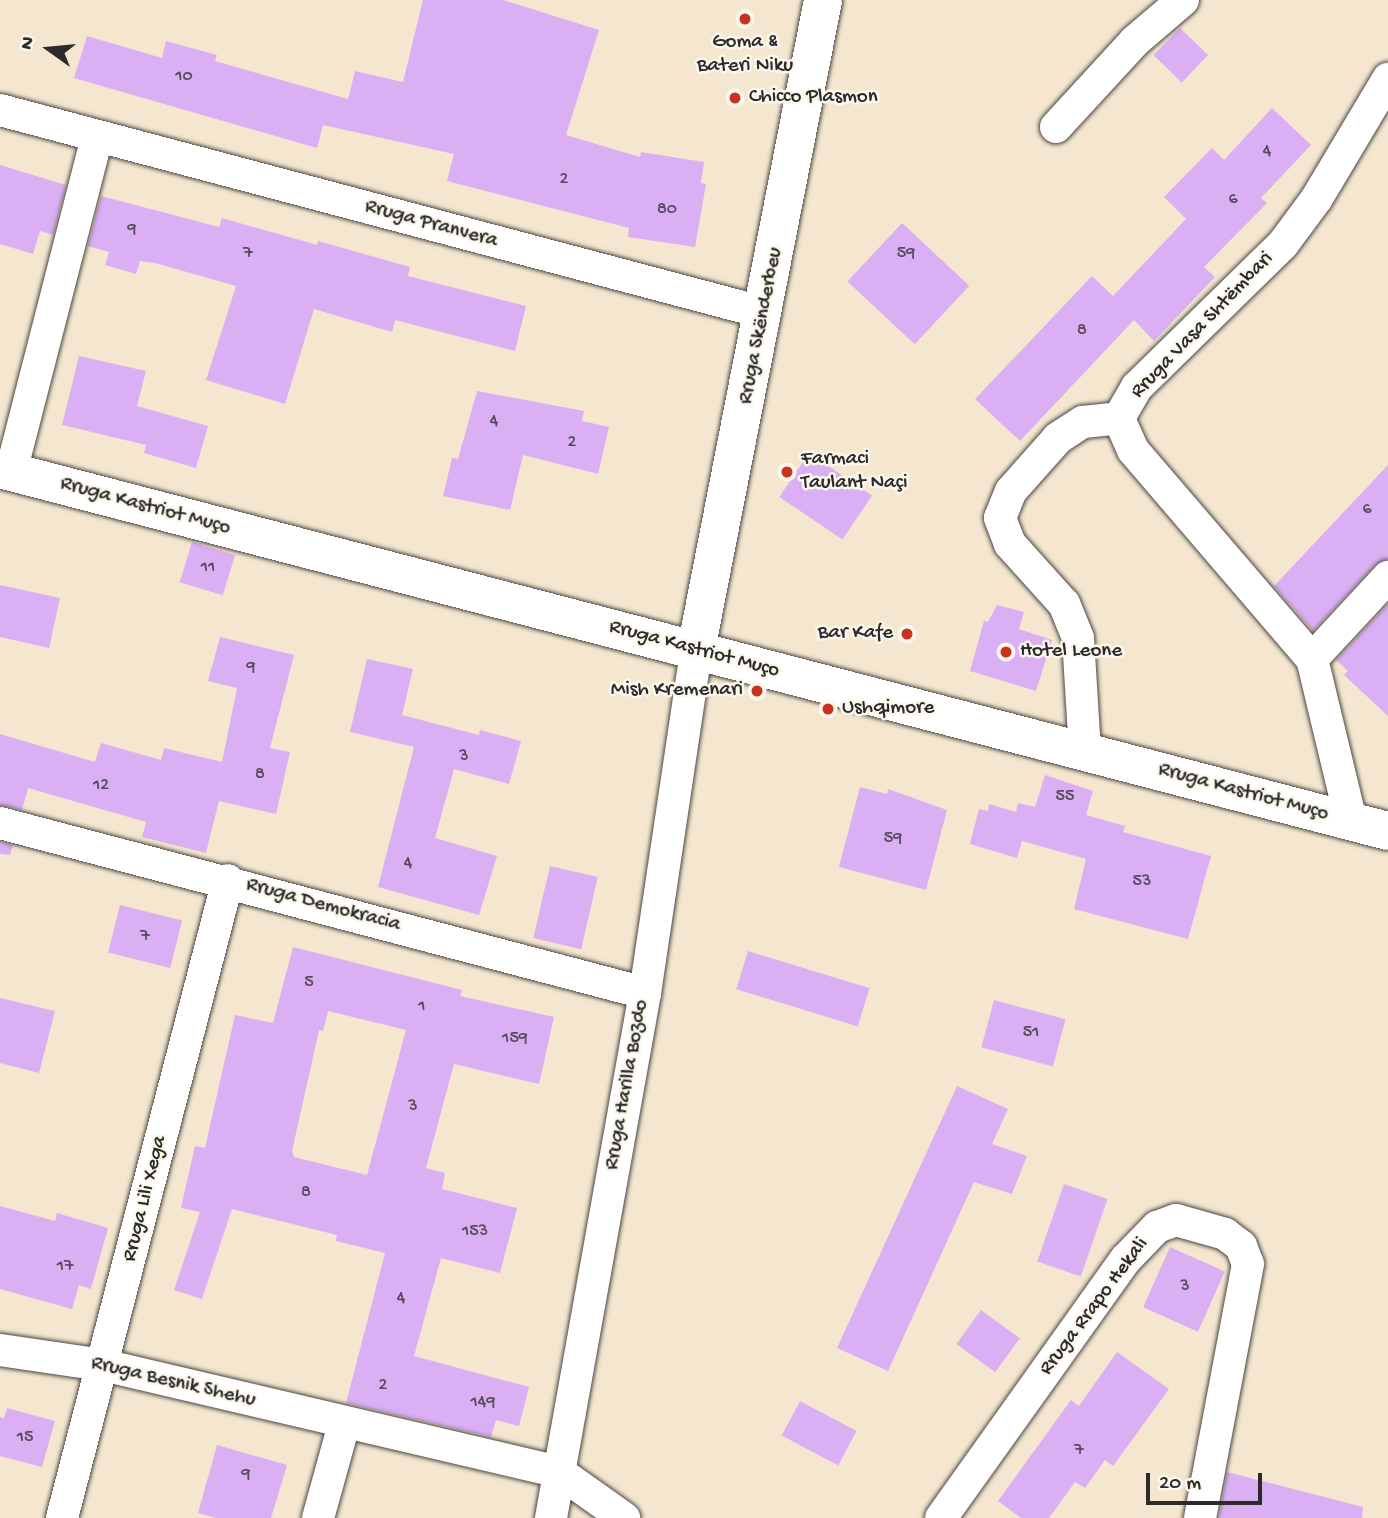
<!DOCTYPE html>
<meta charset="utf-8">
<style>
body{margin:0}
#map{position:relative;width:1388px;height:1518px;overflow:hidden;background:#f5e7cf;font-family:"Gochi Hand",sans-serif}
div>[style]{position:absolute}
.building>*{inset:0;background:#daaff3;transform-origin:0 0}
.roads{filter:drop-shadow(0 0 2px #494744) drop-shadow(0 0 2px #494744)}
.minor>*{height:32px;margin:-16px;padding:0 16px;transform-origin:16px;border-radius:16px;background:#fff}
.tertiary>*{height:38px;margin:-19px;padding:0 19px;transform-origin:19px;border-radius:19px;background:#fff}
.dots>*{width:19px;height:19px;translate:-50% -50%;box-sizing:border-box;border:4px solid #fbf7ec;border-radius:50%}
span{translate:-50% -50%;white-space:nowrap;text-align:center;line-height:1.15;-webkit-text-stroke:5px #fbf7ec;paint-order:stroke}
.number-label{font-size:18px;color:#574c5d}
.number-label span{-webkit-text-stroke-width:0}
.poi-label{font-size:21px;color:#2b2b2b}
.left{translate:0 -50%;text-align:left}
.right{translate:-100% -50%;text-align:right}
.street-label{font-size:21px;color:#2b2b2b}
.north{position:absolute;left:14px;top:14px;width:70px;height:70px;-webkit-text-stroke:5px #fbf7ec;paint-order:stroke;rotate:285deg;font-size:19px;font-weight:700;line-height:28px;text-align:center;color:#2b2b2b}
.north::after{content:'';display:block;margin:auto;width:24px;height:32px;background:#2b2b2b;clip-path:polygon(50% 0,100% 100%,50% 72%,0 100%)}
.scale{position:absolute;left:1146px;top:1473px;width:116px;height:32px;box-sizing:border-box;border:4px solid #2b2b2b;border-top:0;padding-left:9px;font-size:21px;line-height:24px;white-space:nowrap;color:#2b2b2b;-webkit-text-stroke:5px #fbf7ec;paint-order:stroke}
</style>
<div id="map">
<div class="building">
<i style="clip-path:polygon(423px 0,503px 0,599px 30px,566px 135px,640px 157px,641px 152px,704px 162px,701px 183px,706px 184px,695px 247px,628px 237px,629px 228px,447px 181px,454px 154px,323px 125px,317px 148px,74px 78px,87px 36px,162px 58px,166px 41px,217px 55px,215px 61px,348px 99px,355px 71px,403px 82px)"></i>
<i style="left:1180px;top:28px;width:39px;height:38px;rotate:44deg"></i>
<i style="clip-path:polygon(1272px 108px,1311px 145px,1261px 198px,1267px 203px,1204px 267px,1215px 277px,1154px 341px,1134px 320px,1020px 441px,975px 399px,1092px 276px,1113px 296px,1186px 219px,1164px 197px,1212px 148px,1224px 160px)"></i>
<i style="clip-path:polygon(0 165px,66px 185px,53px 235px,40px 231px,33px 254px,0 244px)"></i>
<i style="clip-path:polygon(101px 196px,219px 227px,222px 218px,317px 245px,318px 241px,410px 267px,408px 276px,526px 306px,515px 351px,395px 320px,392px 332px,314px 309px,285px 404px,206px 380px,236px 286px,155px 263px,140px 261px,136px 274px,105px 265px,109px 252px,88px 246px)"></i>
<i style="left:902px;top:223px;width:92px;height:80px;rotate:43deg"></i>
<i style="clip-path:polygon(79px 356px,146px 371px,137px 406px,208px 426px,196px 468px,144px 453px,146px 445px,62px 425px)"></i>
<i style="clip-path:polygon(477px 391px,584px 411px,582px 421px,609px 427px,598px 474px,523px 455px,510px 510px,443px 496px,452px 458px,458px 459px)"></i>
<i style="left:809px;top:453px;width:76px;height:53px;rotate:34deg"></i>
<i style="clip-path:polygon(1388px 465px,1388px 559px,1375px 565px,1313px 631px,1274px 586px)"></i>
<i style="left:192px;top:542px;width:45px;height:42px;rotate:17deg"></i>
<i style="clip-path:polygon(0 585px,60px 598px,49px 648px,0 637px)"></i>
<i style="clip-path:polygon(1388px 604px,1388px 716px,1344px 675px,1348px 671px,1336px 660px)"></i>
<i style="clip-path:polygon(997px 605px,1024px 612px,1019px 629px,1052px 640px,1036px 691px,970px 671px,984px 621px,988px 622px)"></i>
<i style="clip-path:polygon(220px 637px,294px 655px,270px 748px,290px 752px,276px 814px,219px 801px,206px 853px,142px 837px,146px 822px,28px 788px,22px 810px,0 805px,0 734px,95px 762px,101px 743px,161px 760px,164px 748px,222px 762px,237px 688px,208px 681px)"></i>
<i style="clip-path:polygon(367px 659px,413px 669px,402px 715px,479px 735px,480px 730px,521px 741px,509px 784px,454px 769px,435px 838px,497px 856px,479px 915px,378px 887px,414px 747px,350px 732px)"></i>
<i style="clip-path:polygon(1045px 775px,1093px 791px,1086px 815px,1125px 826px,1123px 832px,1211px 856px,1188px 939px,1074px 909px,1086px 859px,1022px 841px,1017px 858px,970px 844px,979px 809px,988px 811px,989px 804px,1016px 812px,1018px 803px,1035px 807px)"></i>
<i style="clip-path:polygon(860px 787px,887px 794px,888px 789px,947px 810px,926px 890px,839px 867px)"></i>
<i style="clip-path:polygon(0 842px,13px 845px,10px 855px,0 854px)"></i>
<i style="left:550px;top:866px;width:49px;height:74px;rotate:13deg"></i>
<i style="left:120px;top:905px;width:64px;height:49px;rotate:14deg"></i>
<i style="clip-path:polygon(evenodd,293px 947px,462px 990px,460px 996px,554px 1017px,539px 1084px,454px 1064px,426px 1168px,445px 1173px,442px 1189px,517px 1208px,500px 1273px,441px 1258px,414px 1356px,529px 1387px,519px 1426px,496px 1420px,491px 1437px,346px 1403px,385px 1253px,336px 1241px,337px 1235px,232px 1209px,202px 1299px,174px 1290px,200px 1212px,181px 1208px,195px 1146px,205px 1148px,235px 1015px,273px 1023px,293px 947px,328px 1011px,406px 1030px,367px 1175px,294px 1157px,292px 1151px,319px 1030px,323px 1031px,328px 1011px)"></i>
<i style="left:748px;top:951px;width:127px;height:40px;rotate:17deg"></i>
<i style="clip-path:polygon(0 998px,55px 1011px,39px 1073px,0 1063px)"></i>
<i style="left:994px;top:1000px;width:74px;height:49px;rotate:15deg"></i>
<i style="clip-path:polygon(957px 1086px,1008px 1109px,992px 1144px,1027px 1156px,1012px 1194px,974px 1182px,888px 1371px,837px 1348px)"></i>
<i style="left:1064px;top:1184px;width:46px;height:82px;rotate:19deg"></i>
<i style="clip-path:polygon(0 1206px,55px 1221px,57px 1213px,108px 1228px,91px 1289px,79px 1285px,72px 1309px,0 1289px)"></i>
<i style="left:1170px;top:1247px;width:60px;height:66px;rotate:24deg"></i>
<i style="left:981px;top:1310px;width:48px;height:42px;rotate:36deg"></i>
<i style="clip-path:polygon(1117px 1352px,1169px 1389px,1113px 1466px,1105px 1460px,1085px 1488px,1075px 1482px,1049px 1518px,1021px 1518px,998px 1501px,1071px 1400px,1079px 1406px)"></i>
<i style="left:800px;top:1401px;width:64px;height:39px;rotate:28deg"></i>
<i style="clip-path:polygon(7px 1408px,55px 1421px,42px 1467px,0 1456px,0 1417px,4px 1418px)"></i>
<i style="clip-path:polygon(217px 1445px,287px 1465px,271px 1518px,216px 1518px,198px 1513px)"></i>
<i style="clip-path:polygon(1227px 1472px,1363px 1507px,1362px 1518px,1219px 1518px)"></i>
</div>
<div class="roads">
<div class="minor">
<i style="left:0;top:110px;width:791px;rotate:14.86deg"></i>
<i style="left:1056px;top:127px;width:117px;rotate:-47.4deg"></i>
<i style="left:1135px;top:41px;width:63px;rotate:-40.5deg"></i>
<i style="left:11px;top:472px;width:346px;rotate:-75.6deg"></i>
<i style="left:1312px;top:659px;width:112px;rotate:-47.2deg"></i>
<i style="left:1085px;top:752px;width:114px;rotate:-93.5deg"></i>
<i style="left:1078px;top:638px;width:37px;rotate:-112deg"></i>
<i style="left:1064px;top:604px;width:81px;rotate:-132deg"></i>
<i style="left:1010px;top:544px;width:28px;rotate:-111deg"></i>
<i style="left:1000px;top:518px;width:29px;rotate:-68deg"></i>
<i style="left:1011px;top:491px;width:71px;rotate:-48.4deg"></i>
<i style="left:1058px;top:438px;width:30px;rotate:-33deg"></i>
<i style="left:1083px;top:422px;width:36px;rotate:-6deg"></i>
<i style="left:1351px;top:821px;width:167px;rotate:-103.5deg"></i>
<i style="left:1312px;top:659px;width:275px;rotate:-130.6deg"></i>
<i style="left:1133px;top:450px;width:35px;rotate:-114deg"></i>
<i style="left:1119px;top:418px;width:36px;rotate:-60deg"></i>
<i style="left:1137px;top:387px;width:204px;rotate:-44.4deg"></i>
<i style="left:1283px;top:244px;width:57px;rotate:-53.5deg"></i>
<i style="left:1317px;top:198px;width:139px;rotate:-59.2deg"></i>
<i style="left:0;top:823px;width:667px;rotate:14.77deg"></i>
<i style="left:0;top:1350px;width:104px;rotate:8.3deg"></i>
<i style="left:103px;top:1365px;width:468px;rotate:13.2deg"></i>
<i style="left:559px;top:1472px;width:80px;rotate:35.3deg"></i>
<i style="left:62px;top:1518px;width:659px;rotate:-75.42deg"></i>
<i style="left:318px;top:1518px;width:98px;rotate:-74.5deg"></i>
<i style="left:551px;top:1518px;width:533px;rotate:-79.85deg"></i>
<i style="left:645px;top:993px;width:347px;rotate:-81.5deg"></i>
<i style="left:941px;top:1518px;width:318px;rotate:-54.5deg"></i>
<i style="left:1126px;top:1259px;width:45px;rotate:-45.9deg"></i>
<i style="left:1157px;top:1227px;width:20px;rotate:-20deg"></i>
<i style="left:1176px;top:1220px;width:51px;rotate:15.9deg"></i>
<i style="left:1225px;top:1234px;width:20px;rotate:37deg"></i>
<i style="left:1241px;top:1246px;width:19px;rotate:69deg"></i>
<i style="left:1248px;top:1264px;width:258px;rotate:100.7deg"></i>
</div>
<div class="tertiary">
<i style="left:0;top:469px;width:1434px;rotate:14.62deg"></i>
<i style="left:696px;top:650px;width:662px;rotate:-78.94deg"></i>
</div>
</div>
<div class="dots">
<i style="left:745px;top:19px;background:#c8321e"></i>
<i style="left:735px;top:98px;background:#c8321e"></i>
<i style="left:787px;top:472px;background:#c8321e"></i>
<i style="left:907px;top:634px;background:#c8321e"></i>
<i style="left:1006px;top:652px;background:#c8321e"></i>
<i style="left:757px;top:691px;background:#c8321e"></i>
<i style="left:828px;top:709px;background:#c8321e"></i>
</div>
<div class="number-label">
<span style="left:184px;top:77px">10</span>
<span style="left:1267px;top:152px">4</span>
<span style="left:564px;top:180px">2</span>
<span style="left:1233px;top:200px">6</span>
<span style="left:667px;top:210px">80</span>
<span style="left:132px;top:230px">9</span>
<span style="left:248px;top:254px">7</span>
<span style="left:906px;top:254px">59</span>
<span style="left:1082px;top:331px">8</span>
<span style="left:494px;top:422px">4</span>
<span style="left:572px;top:443px">2</span>
<span style="left:1367px;top:510px">6</span>
<span style="left:208px;top:568px">11</span>
<span style="left:251px;top:668px">9</span>
<span style="left:464px;top:757px">3</span>
<span style="left:260px;top:775px">8</span>
<span style="left:101px;top:786px">12</span>
<span style="left:1065px;top:797px">55</span>
<span style="left:893px;top:839px">59</span>
<span style="left:408px;top:864px">4</span>
<span style="left:1142px;top:882px">53</span>
<span style="left:145px;top:937px">7</span>
<span style="left:309px;top:983px">5</span>
<span style="left:422px;top:1007px">1</span>
<span style="left:1031px;top:1033px">51</span>
<span style="left:515px;top:1039px">159</span>
<span style="left:413px;top:1107px">3</span>
<span style="left:306px;top:1193px">8</span>
<span style="left:475px;top:1232px">153</span>
<span style="left:65px;top:1267px">17</span>
<span style="left:1185px;top:1287px">3</span>
<span style="left:401px;top:1299px">4</span>
<span style="left:383px;top:1386px">2</span>
<span style="left:483px;top:1403px">149</span>
<span style="left:25px;top:1438px">15</span>
<span style="left:1079px;top:1451px">7</span>
<span style="left:246px;top:1475px">9</span>
</div>
<div class="poi-label">
<span style="left:745px;top:55px">Goma &amp;<br>Bateri Niku</span>
<span class="left" style="left:749px;top:98px">Chicco Plasmon</span>
<span class="left" style="left:801px;top:472px">Farmaci<br>Taulant Naçi</span>
<span class="right" style="left:893px;top:634px">Bar Kafe</span>
<span class="left" style="left:1020px;top:652px">Hotel Leone</span>
<span class="right" style="left:743px;top:691px">Mish Kremenari</span>
<span class="left" style="left:842px;top:709px">Ushqimore</span>
</div>
<div class="street-label">
<span style="left:431px;top:225px;rotate:15deg">Rruga Pranvera</span>
<span style="left:762px;top:326px;rotate:-79deg">Rruga Skënderbeu</span>
<span style="left:1203px;top:326px;rotate:-46deg">Rruga Vasa Shtëmbari</span>
<span style="left:145px;top:507px;rotate:15deg">Rruga Kastriot Muço</span>
<span style="left:694px;top:650px;rotate:15deg">Rruga Kastriot Muço</span>
<span style="left:1243px;top:793px;rotate:15deg">Rruga Kastriot Muço</span>
<span style="left:323px;top:906px;rotate:15deg">Rruga Demokracia</span>
<span style="left:628px;top:1085px;rotate:-80deg">Rruga Harilla Bozdo</span>
<span style="left:146px;top:1199px;rotate:-76deg">Rruga Lili Xega</span>
<span style="left:1095px;top:1307px;rotate:-53deg">Rruga Rrapo Hekali</span>
<span style="left:173px;top:1383px;rotate:13deg">Rruga Besnik Shehu</span>
</div>
<div class="north">N</div>
<div class="scale">20 m</div>
</div>
